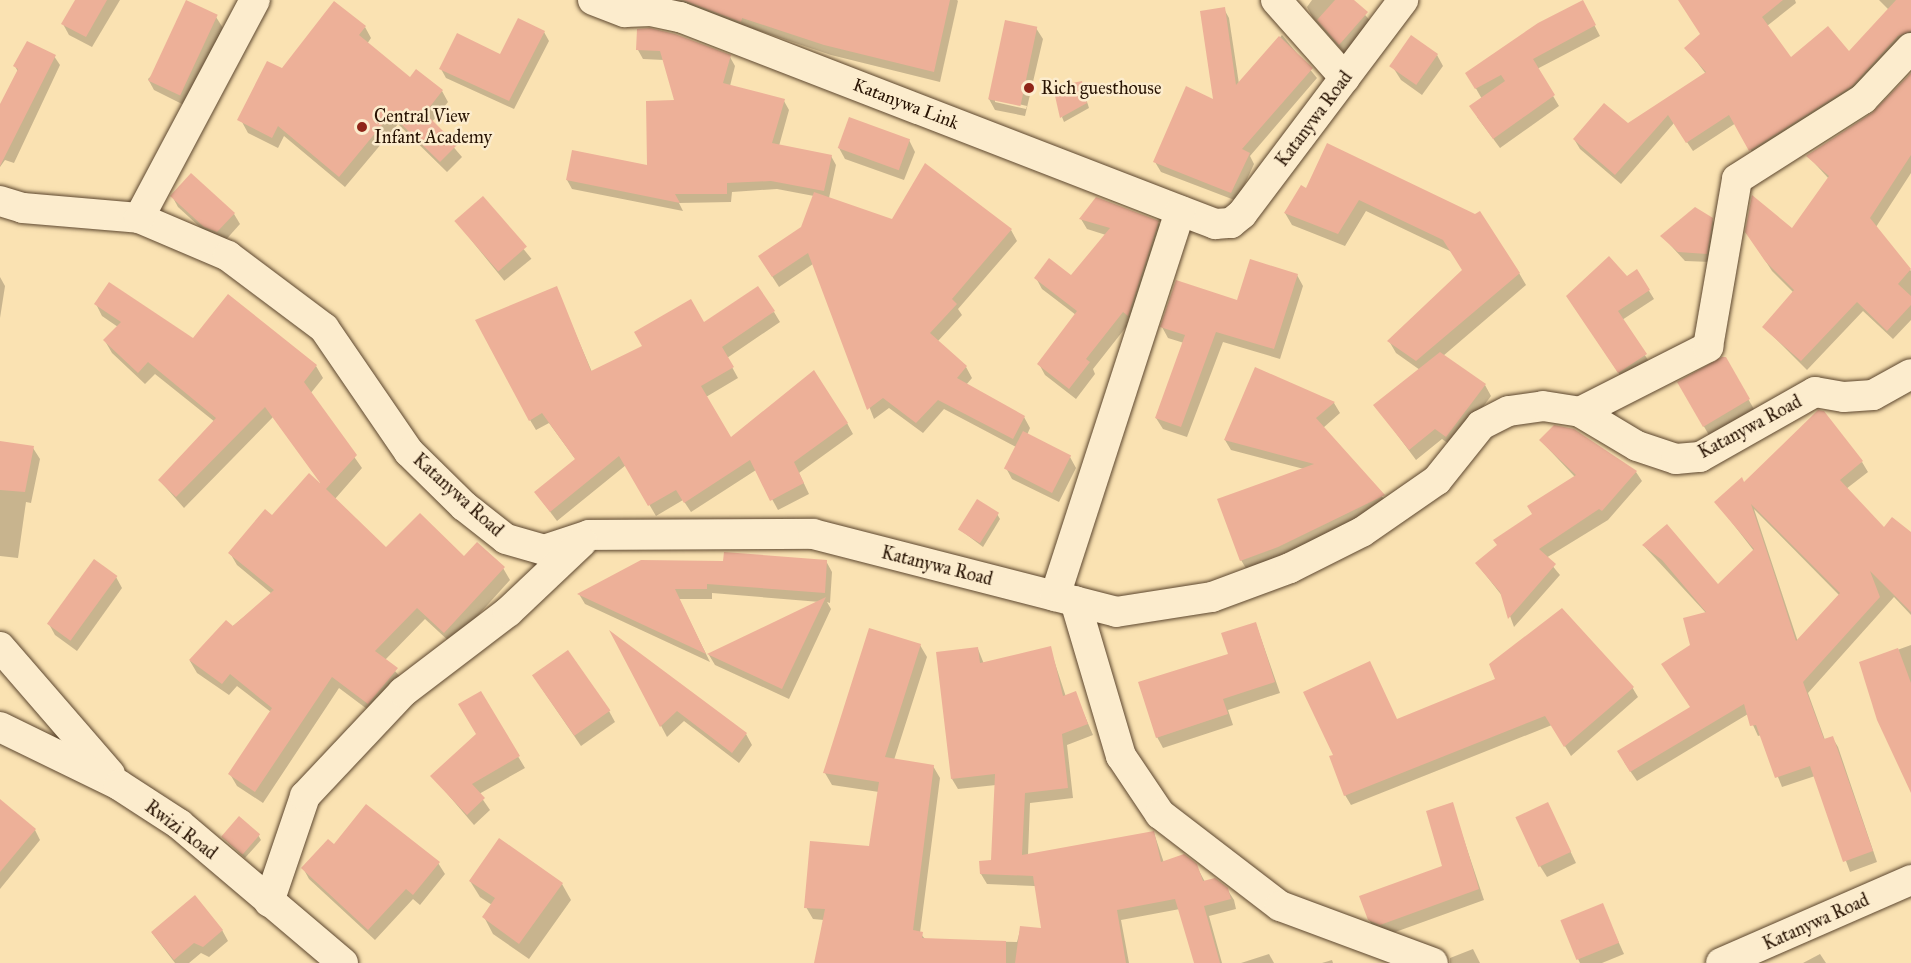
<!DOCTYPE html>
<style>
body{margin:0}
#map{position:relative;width:1911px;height:963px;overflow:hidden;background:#fae2b2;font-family:"IM FELL Great Primer",serif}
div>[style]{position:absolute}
.shadow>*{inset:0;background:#0003;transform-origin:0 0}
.building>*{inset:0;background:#edb098;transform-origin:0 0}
.roads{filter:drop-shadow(0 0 2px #5c462e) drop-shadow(0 0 2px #5c462e)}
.street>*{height:30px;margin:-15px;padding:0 15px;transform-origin:15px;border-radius:15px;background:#fceccd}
.dots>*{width:16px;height:16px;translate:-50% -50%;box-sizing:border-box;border:3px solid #fceccd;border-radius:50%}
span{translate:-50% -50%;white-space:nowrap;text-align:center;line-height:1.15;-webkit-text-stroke:5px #fceccd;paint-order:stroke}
.poi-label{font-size:18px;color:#271202}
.left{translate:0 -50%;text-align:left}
.street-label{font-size:18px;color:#271202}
</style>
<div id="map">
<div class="shadow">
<i style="clip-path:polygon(77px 0,120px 0,92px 47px,69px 35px,63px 24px)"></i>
<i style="clip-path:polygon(668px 0,957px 0,958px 1px,940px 82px,831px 55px)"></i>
<i style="clip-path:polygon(1312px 0,1352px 0,1373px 24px,1346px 55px,1313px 18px,1307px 7px)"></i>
<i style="clip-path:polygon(1680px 0,1795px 0,1796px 3px,1767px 26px,1791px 59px,1849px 54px,1889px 10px,1879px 0,1911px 0,1911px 43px,1857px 95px,1756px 159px,1736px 123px,1693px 151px,1674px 123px,1621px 184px,1580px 149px,1574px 139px,1628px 124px,1706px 74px,1686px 48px,1702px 35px)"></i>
<i style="clip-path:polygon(1224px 9px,1229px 18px,1239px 84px,1282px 35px,1317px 78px,1250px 156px,1254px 164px,1237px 201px,1161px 172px,1155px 162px,1215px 101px)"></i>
<i style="clip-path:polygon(1587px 11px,1600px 36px,1537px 69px,1559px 106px,1500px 148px,1477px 117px,1482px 99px,1467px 73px)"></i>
<i style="clip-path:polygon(216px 17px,223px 28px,184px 105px,154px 90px,148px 79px)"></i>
<i style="clip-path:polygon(365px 27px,371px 38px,367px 44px,411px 79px,442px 91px,448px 102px,432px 122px,462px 157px,447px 172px,398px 124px,345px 187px,284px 136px,278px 148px,248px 133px,242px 122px)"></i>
<i style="clip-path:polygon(evenodd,1036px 28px,1043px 39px,1025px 116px,995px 110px,989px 99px,1036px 28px,995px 99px,1027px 106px,1026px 109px,995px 102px,995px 99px)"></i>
<i style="clip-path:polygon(639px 30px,730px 57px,735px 66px,730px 86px,784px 101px,789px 110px,779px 146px,831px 156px,836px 165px,829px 198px,893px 221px,926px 165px,1011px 230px,1017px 241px,958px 309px,962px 315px,938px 341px,966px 367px,972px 378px,966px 385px,1024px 417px,1030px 428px,1027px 435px,1070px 457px,1076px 468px,1059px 502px,1012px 479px,1006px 468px,1016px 447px,944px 409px,923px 433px,889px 408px,874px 419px,813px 264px,779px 287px,766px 267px,803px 228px,814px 196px,777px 189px,732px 192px,731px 202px,679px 203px,683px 211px,572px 189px,567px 180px,649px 167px,676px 101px,664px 60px,643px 59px,638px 50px)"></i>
<i style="clip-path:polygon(544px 32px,549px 41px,514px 109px,446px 78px,441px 69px,501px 56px)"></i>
<i style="clip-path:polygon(1437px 55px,1443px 66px,1422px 95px,1401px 80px,1394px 69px)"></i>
<i style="clip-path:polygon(54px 56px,60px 65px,14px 163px,5px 160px,0 167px,0 107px,18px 72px,15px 66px)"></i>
<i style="clip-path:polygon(1911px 75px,1911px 173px,1876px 227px,1911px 271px,1911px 320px,1893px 339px,1863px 311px,1807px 370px,1764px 327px,1794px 293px,1772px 271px,1753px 242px,1792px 230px,1829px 179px,1808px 156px,1877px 112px)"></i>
<i style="clip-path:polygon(1081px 83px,1089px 108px,1064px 122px,1062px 117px)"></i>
<i style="clip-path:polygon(909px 140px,915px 152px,904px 180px,845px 159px,839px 148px)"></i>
<i style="clip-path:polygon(1328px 145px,1519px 273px,1526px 285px,1443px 356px,1485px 385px,1491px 396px,1453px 447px,1442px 439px,1416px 460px,1375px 405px,1420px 370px,1396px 353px,1389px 341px,1464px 271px,1452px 252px,1366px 211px,1345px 246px,1292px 225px,1285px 213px,1306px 190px)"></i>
<i style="clip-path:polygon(172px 196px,234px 214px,240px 224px,223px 243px,212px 238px,178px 207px)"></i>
<i style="left:483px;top:199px;width:77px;height:35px;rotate:51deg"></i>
<i style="clip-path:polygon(1081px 219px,1158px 222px,1164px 233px,1130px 322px,1093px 369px,1095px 374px,1076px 399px,1045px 375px,1039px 364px,1076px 315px,1042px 289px,1036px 278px,1071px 277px,1106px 235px,1087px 229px)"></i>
<i style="clip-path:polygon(1712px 219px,1717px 228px,1711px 262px,1685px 261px,1662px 236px)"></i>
<i style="clip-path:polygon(1637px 271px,1654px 299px,1622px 320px,1650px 363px,1624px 381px,1573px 305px)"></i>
<i style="clip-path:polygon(1297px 275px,1303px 286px,1280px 359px,1223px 342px,1187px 437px,1163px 429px,1156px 418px,1184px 343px,1168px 338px,1162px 327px,1238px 302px)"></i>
<i style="clip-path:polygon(0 277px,5px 286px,0 318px)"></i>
<i style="clip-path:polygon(556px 288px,592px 372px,703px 324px,774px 312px,780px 322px,727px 358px,738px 378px,706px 397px,730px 440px,847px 423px,853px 434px,799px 473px,809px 494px,778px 510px,756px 470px,691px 512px,683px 500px,656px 516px,626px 465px,557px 521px,536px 493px,576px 460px,549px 423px,536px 430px,530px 420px)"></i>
<i style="clip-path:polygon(96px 304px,194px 340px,316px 366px,323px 378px,310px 394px,362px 468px,335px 499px,386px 549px,464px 558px,503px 568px,510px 580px,452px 644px,425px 619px,385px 660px,404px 681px,375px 715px,339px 688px,263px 803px,237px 786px,230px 774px,271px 712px,237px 686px,229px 695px,197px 673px,190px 661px,272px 594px,237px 565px,230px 553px,272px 517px,321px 483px,273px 417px,184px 508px,160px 481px,215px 422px,155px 374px,145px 384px,112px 353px,105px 341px,118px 327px,102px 316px)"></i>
<i style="left:1725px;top:359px;width:59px;height:52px;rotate:60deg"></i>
<i style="clip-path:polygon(1256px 369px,1334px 403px,1340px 413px,1323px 428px,1390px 506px,1247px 570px,1241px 560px,1304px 469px,1231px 450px,1225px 440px)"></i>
<i style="clip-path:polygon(1541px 441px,1636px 472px,1642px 481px,1608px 520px,1546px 558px,1560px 575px,1514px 627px,1503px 597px,1477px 564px,1575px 477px)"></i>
<i style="clip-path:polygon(0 442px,33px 448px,40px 459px,31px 503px,26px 502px,18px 558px,0 556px)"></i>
<i style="clip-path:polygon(evenodd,1862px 462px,1868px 472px,1846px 489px,1884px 529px,1911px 533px,1911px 615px,1894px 597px,1808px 693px,1825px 740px,1832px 737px,1838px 747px,1877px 862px,1850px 872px,1815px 776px,1782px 787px,1761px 735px,1758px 736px,1748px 714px,1637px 781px,1624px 762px,1691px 708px,1692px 646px,1706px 613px,1644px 546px,1718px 586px,1754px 551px,1716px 502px,1744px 484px,1862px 462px,1754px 509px,1839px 595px,1798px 642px,1754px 509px)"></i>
<i style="clip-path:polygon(997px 514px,1000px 519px,983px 547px,959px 529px)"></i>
<i style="clip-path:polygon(826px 561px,832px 572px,830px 603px,827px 602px,831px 609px,789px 699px,715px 665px,709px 655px,820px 602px,712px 593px,712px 599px,679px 599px,710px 662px,585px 604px,579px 594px)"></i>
<i style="clip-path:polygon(116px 577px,122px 588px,77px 651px,55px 635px,49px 624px)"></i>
<i style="clip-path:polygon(1256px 624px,1280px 693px,1228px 710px,1233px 725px,1163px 748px,1157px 737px)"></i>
<i style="clip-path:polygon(613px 635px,746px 734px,752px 745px,739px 763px,684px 721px,667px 737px)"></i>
<i style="clip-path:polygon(920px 645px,927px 657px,894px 760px,933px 766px,940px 778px,920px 933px,926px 940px,1017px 942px,1021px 927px,1057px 963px,816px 963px,824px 920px,813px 919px,806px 907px,870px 847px,879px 792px,832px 785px,825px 773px)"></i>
<i style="clip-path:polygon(1911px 645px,1911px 778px,1861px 663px)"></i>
<i style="clip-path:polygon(1050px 648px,1066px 697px,1075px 693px,1093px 735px,1067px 745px,1073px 798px,1030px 803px,1028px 855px,1154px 833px,1164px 863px,1196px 865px,1205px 882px,1227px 889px,1234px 900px,1236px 909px,1209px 916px,1222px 963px,1195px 963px,1180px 909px,1121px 920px,1129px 963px,1082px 963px,1058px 887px,987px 884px,981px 874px,992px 861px,996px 785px,958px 789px,952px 779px,978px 649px,984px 664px)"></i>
<i style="clip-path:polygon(540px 686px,609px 711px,615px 722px,581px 746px)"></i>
<i style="clip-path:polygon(1632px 687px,1638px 697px,1571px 756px,1552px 725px,1351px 805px,1345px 795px,1335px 756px,1397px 721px)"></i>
<i style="clip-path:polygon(480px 693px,525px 768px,479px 794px,490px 810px,474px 825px,432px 776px,478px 734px)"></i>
<i style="clip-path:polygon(0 801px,35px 830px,40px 840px,0 889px)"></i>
<i style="clip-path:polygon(1452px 804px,1484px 900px,1387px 935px,1376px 931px,1369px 920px,1444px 867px)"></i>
<i style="clip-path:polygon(1553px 815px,1576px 863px,1547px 877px,1540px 866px)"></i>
<i style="clip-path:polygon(258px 835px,261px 840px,245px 858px,222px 837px)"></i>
<i style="clip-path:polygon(334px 846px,438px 863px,445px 874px,420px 905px,413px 899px,375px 940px,309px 879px,303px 868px)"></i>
<i style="clip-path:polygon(470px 881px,562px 884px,571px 900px,529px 959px,493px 934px,484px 917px,492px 905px,480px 897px)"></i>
<i style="clip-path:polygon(1602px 905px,1624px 954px,1602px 963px,1580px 963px,1578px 959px)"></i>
<i style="clip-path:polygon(222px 930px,228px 941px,209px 957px,201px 953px,189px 963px,175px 963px,152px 933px)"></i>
<i style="clip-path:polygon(1473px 949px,1480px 963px,1450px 963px,1450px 958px)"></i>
<i style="clip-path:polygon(1269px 954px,1274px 963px,1241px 963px)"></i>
<i style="clip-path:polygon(1820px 954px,1826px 963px,1803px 963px)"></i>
<i style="clip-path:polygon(1332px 960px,1333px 963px,1322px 963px)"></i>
</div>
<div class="building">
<i style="clip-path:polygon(75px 0,107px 0,86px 37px,61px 24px)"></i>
<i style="left:186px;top:0;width:35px;height:89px;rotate:25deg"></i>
<i style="clip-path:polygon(683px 0,950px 0,934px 72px,824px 45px,742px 18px,741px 22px)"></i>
<i style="clip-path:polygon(1335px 0,1354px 0,1368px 12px,1339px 45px,1317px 20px)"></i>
<i style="clip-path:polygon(1583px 0,1596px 25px,1533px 59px,1555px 95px,1493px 139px,1469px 106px,1505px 81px,1501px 75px,1475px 89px,1465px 73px,1538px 23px)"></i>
<i style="clip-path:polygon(1678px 0,1783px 0,1762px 17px,1791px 57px,1828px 26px,1849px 51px,1896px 0,1911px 0,1911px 31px,1898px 36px,1852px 86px,1749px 151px,1729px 115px,1686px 143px,1668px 115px,1615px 175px,1573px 139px,1604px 103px,1628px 123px,1706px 72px,1684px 48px,1700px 34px)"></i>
<i style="clip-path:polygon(334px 1px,366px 26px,359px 35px,410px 77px,416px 69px,443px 90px,425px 113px,457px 145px,440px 162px,391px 114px,339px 177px,278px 126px,272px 138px,237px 120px,267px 61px,282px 68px)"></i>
<i style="clip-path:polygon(1225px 7px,1236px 85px,1279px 36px,1313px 68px,1242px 149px,1250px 153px,1231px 193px,1153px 162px,1186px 86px,1213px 99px,1200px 11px)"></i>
<i style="clip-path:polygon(518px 18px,545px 31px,509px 101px,439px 69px,457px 33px,500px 54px)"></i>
<i style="left:1005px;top:20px;width:33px;height:81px;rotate:12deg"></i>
<i style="clip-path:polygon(650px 28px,675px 34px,731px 55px,723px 83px,785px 99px,772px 143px,832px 155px,824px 191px,771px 181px,727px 183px,727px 194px,675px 194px,680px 203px,566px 180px,572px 150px,647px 165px,646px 101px,674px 100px,660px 51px,636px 50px,637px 29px)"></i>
<i style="left:1411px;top:35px;width:33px;height:38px;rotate:35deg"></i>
<i style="clip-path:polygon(27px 41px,56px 55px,0 166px,0 104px,18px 69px,13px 66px)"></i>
<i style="clip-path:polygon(1911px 73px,1911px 155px,1870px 218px,1911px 269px,1898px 284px,1911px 296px,1911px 305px,1887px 331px,1857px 302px,1801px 361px,1762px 327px,1794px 290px,1765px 261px,1745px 232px,1752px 195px,1792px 228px,1829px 176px,1806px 156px,1872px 113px)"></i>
<i style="clip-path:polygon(1082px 81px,1087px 103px,1060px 118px,1053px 87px)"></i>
<i style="left:849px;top:117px;width:65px;height:33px;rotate:20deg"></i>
<i style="clip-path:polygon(1327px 143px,1475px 214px,1480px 211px,1520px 273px,1416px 361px,1387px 341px,1462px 270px,1443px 240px,1359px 200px,1338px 234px,1284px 213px,1301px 185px,1306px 188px)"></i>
<i style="clip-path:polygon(925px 163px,1012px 229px,952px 299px,957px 304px,930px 333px,967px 366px,957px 378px,1025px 416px,1013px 439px,938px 400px,916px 423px,883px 398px,867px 410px,808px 253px,772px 277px,758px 256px,801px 227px,814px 192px,892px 219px)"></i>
<i style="clip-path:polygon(191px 173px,235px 213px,217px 232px,204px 227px,170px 196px)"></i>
<i style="left:483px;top:196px;width:67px;height:38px;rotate:49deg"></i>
<i style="clip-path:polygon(1096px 197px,1159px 221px,1128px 316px,1123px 312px,1086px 359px,1090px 362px,1069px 389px,1037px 364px,1077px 311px,1034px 278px,1049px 258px,1071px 275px,1110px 228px,1079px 219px)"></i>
<i style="clip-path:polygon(1695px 207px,1713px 218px,1707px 254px,1678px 252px,1660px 236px)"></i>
<i style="clip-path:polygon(1609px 256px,1627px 276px,1637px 269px,1650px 290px,1618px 311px,1647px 354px,1618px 373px,1566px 296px)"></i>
<i style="clip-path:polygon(1250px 259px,1298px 274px,1274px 349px,1216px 332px,1181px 427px,1155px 418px,1185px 335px,1160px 327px,1176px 280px,1237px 300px)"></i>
<i style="clip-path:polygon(109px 282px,193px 338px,228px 294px,317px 365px,304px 382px,357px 455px,326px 489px,386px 547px,420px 513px,464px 556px,477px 542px,505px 567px,444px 633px,417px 608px,375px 651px,398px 668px,368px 704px,332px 677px,255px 792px,228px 774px,272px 708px,230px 674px,222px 684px,189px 660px,226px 620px,233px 626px,274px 590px,228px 553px,265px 509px,272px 515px,309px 473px,321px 484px,265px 407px,176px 497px,158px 480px,216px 418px,148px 362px,138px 373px,103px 340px,121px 322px,94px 304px)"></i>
<i style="clip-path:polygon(557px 286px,591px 371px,642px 346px,634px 332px,691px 299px,704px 322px,758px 286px,775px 311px,722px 347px,734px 367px,701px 386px,731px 437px,814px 370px,848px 423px,794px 462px,804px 483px,770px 501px,750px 460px,684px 503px,676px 490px,648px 506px,619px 456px,550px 512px,534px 492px,575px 459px,542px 413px,529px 421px,475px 320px)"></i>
<i style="clip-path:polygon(1440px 352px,1486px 384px,1446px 437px,1435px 429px,1409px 450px,1373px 405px)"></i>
<i style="clip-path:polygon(1722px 357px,1726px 357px,1750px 399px,1703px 427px,1677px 382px)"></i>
<i style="clip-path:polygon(1255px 367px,1335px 402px,1316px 418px,1385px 495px,1278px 547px,1240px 561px,1217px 499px,1314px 464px,1224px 440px)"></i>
<i style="clip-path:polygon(evenodd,1818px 410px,1824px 411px,1863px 461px,1840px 480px,1884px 527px,1892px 517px,1911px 532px,1911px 612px,1870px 571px,1880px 597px,1803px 682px,1824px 739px,1833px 736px,1873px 851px,1843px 862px,1810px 766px,1775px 778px,1756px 725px,1750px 726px,1744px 704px,1630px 772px,1617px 751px,1690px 707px,1661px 664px,1690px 645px,1683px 618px,1706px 612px,1662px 560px,1642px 545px,1667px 524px,1718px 584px,1754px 549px,1714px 502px,1742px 477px,1744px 482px,1818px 410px,1751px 504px,1840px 593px,1796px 641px,1773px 570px,1751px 504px)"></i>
<i style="clip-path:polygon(1554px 425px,1574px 429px,1637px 471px,1602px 511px,1599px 509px,1539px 549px,1556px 564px,1508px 619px,1500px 592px,1475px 563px,1497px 545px,1493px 540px,1532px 514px,1527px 506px,1576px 475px,1539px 440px)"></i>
<i style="left:1023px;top:431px;width:54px;height:42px;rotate:27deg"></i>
<i style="clip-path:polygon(0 441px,34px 446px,25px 492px,0 490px)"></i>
<i style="left:977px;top:499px;width:26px;height:36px;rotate:32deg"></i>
<i style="clip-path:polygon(724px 552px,827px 560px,825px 593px,707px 584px,707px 589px,675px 589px,706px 654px,577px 594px,641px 560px,723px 561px)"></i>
<i style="left:94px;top:559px;width:29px;height:80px;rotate:36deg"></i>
<i style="clip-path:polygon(826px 597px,782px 689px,707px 654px)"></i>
<i style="clip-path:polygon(1562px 608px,1634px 687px,1564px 747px,1545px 716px,1344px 796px,1329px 756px,1333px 755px,1303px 692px,1370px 661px,1397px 719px,1495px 679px,1489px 664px)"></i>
<i style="clip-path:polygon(1256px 622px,1275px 682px,1223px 699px,1228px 714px,1156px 738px,1138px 682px,1228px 654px,1221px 633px)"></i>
<i style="clip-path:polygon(869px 628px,921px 644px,885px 757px,934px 765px,913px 930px,923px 932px,922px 938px,1006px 941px,1006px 963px,814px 963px,825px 909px,804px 908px,810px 841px,869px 846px,879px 782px,823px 773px)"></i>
<i style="clip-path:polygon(609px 630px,747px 733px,732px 753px,677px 711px,660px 727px)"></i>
<i style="clip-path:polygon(1051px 646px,1063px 696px,1076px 691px,1088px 724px,1062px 734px,1068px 788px,1025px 793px,1022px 855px,1154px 831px,1161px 862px,1184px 854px,1197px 864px,1203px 881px,1215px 878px,1228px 888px,1231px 899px,1204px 906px,1220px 963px,1194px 963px,1175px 899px,1117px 910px,1126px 963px,1015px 963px,1020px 926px,1041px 928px,1033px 876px,980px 874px,979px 861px,991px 860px,995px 774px,951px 779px,936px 652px,978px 647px,980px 663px)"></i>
<i style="clip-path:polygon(1898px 648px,1911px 683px,1911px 793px,1877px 720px,1859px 662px)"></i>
<i style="left:568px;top:650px;width:74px;height:44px;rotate:55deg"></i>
<i style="clip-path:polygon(481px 691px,520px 756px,472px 784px,485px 798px,467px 815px,430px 776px,476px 734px,458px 704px)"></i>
<i style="clip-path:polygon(0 799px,36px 829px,0 872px)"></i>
<i style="clip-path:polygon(1453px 802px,1479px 889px,1380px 925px,1368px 920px,1359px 896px,1442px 866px,1426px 811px)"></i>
<i style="left:1548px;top:802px;width:55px;height:36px;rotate:65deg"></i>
<i style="clip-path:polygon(366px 804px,440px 862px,413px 895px,406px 889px,368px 930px,301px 868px,328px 839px,334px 844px)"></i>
<i style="left:239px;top:816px;width:28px;height:27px;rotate:41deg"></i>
<i style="clip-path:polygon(499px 838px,563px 883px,519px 944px,482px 917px,495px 898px,469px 881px)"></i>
<i style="clip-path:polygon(195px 895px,223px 930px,203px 947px,194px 943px,174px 960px,151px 932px)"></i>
<i style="left:1603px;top:903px;width:43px;height:46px;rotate:68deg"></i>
</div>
<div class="roads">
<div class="street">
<i style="left:593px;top:0;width:34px;rotate:21deg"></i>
<i style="left:625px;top:12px;width:26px;rotate:-2deg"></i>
<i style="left:651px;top:11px;width:30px;rotate:12deg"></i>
<i style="left:680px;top:17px;width:574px;rotate:21.15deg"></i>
<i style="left:1215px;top:224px;width:16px;rotate:-4deg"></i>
<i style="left:1231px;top:223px;width:14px;rotate:-39deg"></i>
<i style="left:1242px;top:214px;width:268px;rotate:-53deg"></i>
<i style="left:1276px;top:0;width:104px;rotate:48.5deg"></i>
<i style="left:0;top:201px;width:24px;rotate:17deg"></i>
<i style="left:23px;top:208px;width:116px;rotate:4.9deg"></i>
<i style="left:139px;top:218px;width:97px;rotate:23.1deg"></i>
<i style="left:228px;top:256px;width:120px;rotate:36.9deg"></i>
<i style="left:324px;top:328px;width:150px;rotate:55.6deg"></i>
<i style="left:409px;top:452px;width:77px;rotate:44.5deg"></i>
<i style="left:464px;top:506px;width:53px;rotate:38.2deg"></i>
<i style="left:506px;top:539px;width:40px;rotate:16deg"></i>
<i style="left:544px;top:550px;width:47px;rotate:-18.4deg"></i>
<i style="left:589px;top:535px;width:224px;rotate:-0.3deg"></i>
<i style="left:813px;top:534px;width:313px;rotate:14.4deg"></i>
<i style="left:1116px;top:612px;width:97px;rotate:-8.9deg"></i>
<i style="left:1212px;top:597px;width:83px;rotate:-20.4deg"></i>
<i style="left:1290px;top:568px;width:80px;rotate:-26.6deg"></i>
<i style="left:1362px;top:532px;width:91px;rotate:-34.7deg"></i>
<i style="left:1437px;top:480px;width:70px;rotate:-51.3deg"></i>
<i style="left:1481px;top:425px;width:31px;rotate:-27deg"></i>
<i style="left:1509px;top:411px;width:34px;rotate:-8deg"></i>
<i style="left:1543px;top:406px;width:37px;rotate:9deg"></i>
<i style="left:1580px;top:412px;width:66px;rotate:30.8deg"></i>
<i style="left:1637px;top:446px;width:41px;rotate:18.4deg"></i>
<i style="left:1676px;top:459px;width:24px;rotate:-5deg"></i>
<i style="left:1700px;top:457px;width:132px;rotate:-29.5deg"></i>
<i style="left:1815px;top:392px;width:29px;rotate:10deg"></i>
<i style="left:1844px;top:397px;width:29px;rotate:-4deg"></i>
<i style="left:1873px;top:395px;width:43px;rotate:-28.9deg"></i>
<i style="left:139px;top:218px;width:247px;rotate:-62deg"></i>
<i style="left:1580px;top:412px;width:144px;rotate:-26.9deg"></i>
<i style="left:1708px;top:347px;width:170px;rotate:-80.2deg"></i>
<i style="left:1737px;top:179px;width:149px;rotate:-32.4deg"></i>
<i style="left:1863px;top:99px;width:70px;rotate:-46.7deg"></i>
<i style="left:1055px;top:596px;width:405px;rotate:-72deg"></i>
<i style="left:1075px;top:601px;width:162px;rotate:73.5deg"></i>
<i style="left:1121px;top:756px;width:70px;rotate:56.1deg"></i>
<i style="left:1160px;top:814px;width:151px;rotate:37.5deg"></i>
<i style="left:1280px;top:906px;width:163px;rotate:20.4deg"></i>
<i style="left:0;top:647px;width:168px;rotate:49.1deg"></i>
<i style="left:0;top:727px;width:132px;rotate:26deg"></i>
<i style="left:119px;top:785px;width:72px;rotate:33deg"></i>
<i style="left:179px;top:824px;width:215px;rotate:40.3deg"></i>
<i style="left:269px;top:902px;width:112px;rotate:-71.2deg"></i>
<i style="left:305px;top:796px;width:143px;rotate:-46.7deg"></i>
<i style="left:403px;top:692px;width:132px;rotate:-37.3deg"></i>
<i style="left:508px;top:612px;width:102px;rotate:-43.4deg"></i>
<i style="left:1721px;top:963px;width:207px;rotate:-23.6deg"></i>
</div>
</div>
<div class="dots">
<i style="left:1029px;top:88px;background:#8f2418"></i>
<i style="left:362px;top:127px;background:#8f2418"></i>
</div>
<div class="poi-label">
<span class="left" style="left:1041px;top:88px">Rich guesthouse</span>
<span class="left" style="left:374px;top:127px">Central View<br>Infant Academy</span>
</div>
<div class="street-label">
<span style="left:906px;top:104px;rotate:21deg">Katanywa Link</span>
<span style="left:1314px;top:119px;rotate:-53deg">Katanywa Road</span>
<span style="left:1750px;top:427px;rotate:-28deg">Katanywa Road</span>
<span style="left:458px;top:495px;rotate:42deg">Katanywa Road</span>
<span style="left:937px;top:566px;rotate:14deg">Katanywa Road</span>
<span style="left:181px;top:830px;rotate:37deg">Rwizi Road</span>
<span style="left:1816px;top:922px;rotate:-24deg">Katanywa Road</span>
</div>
</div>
